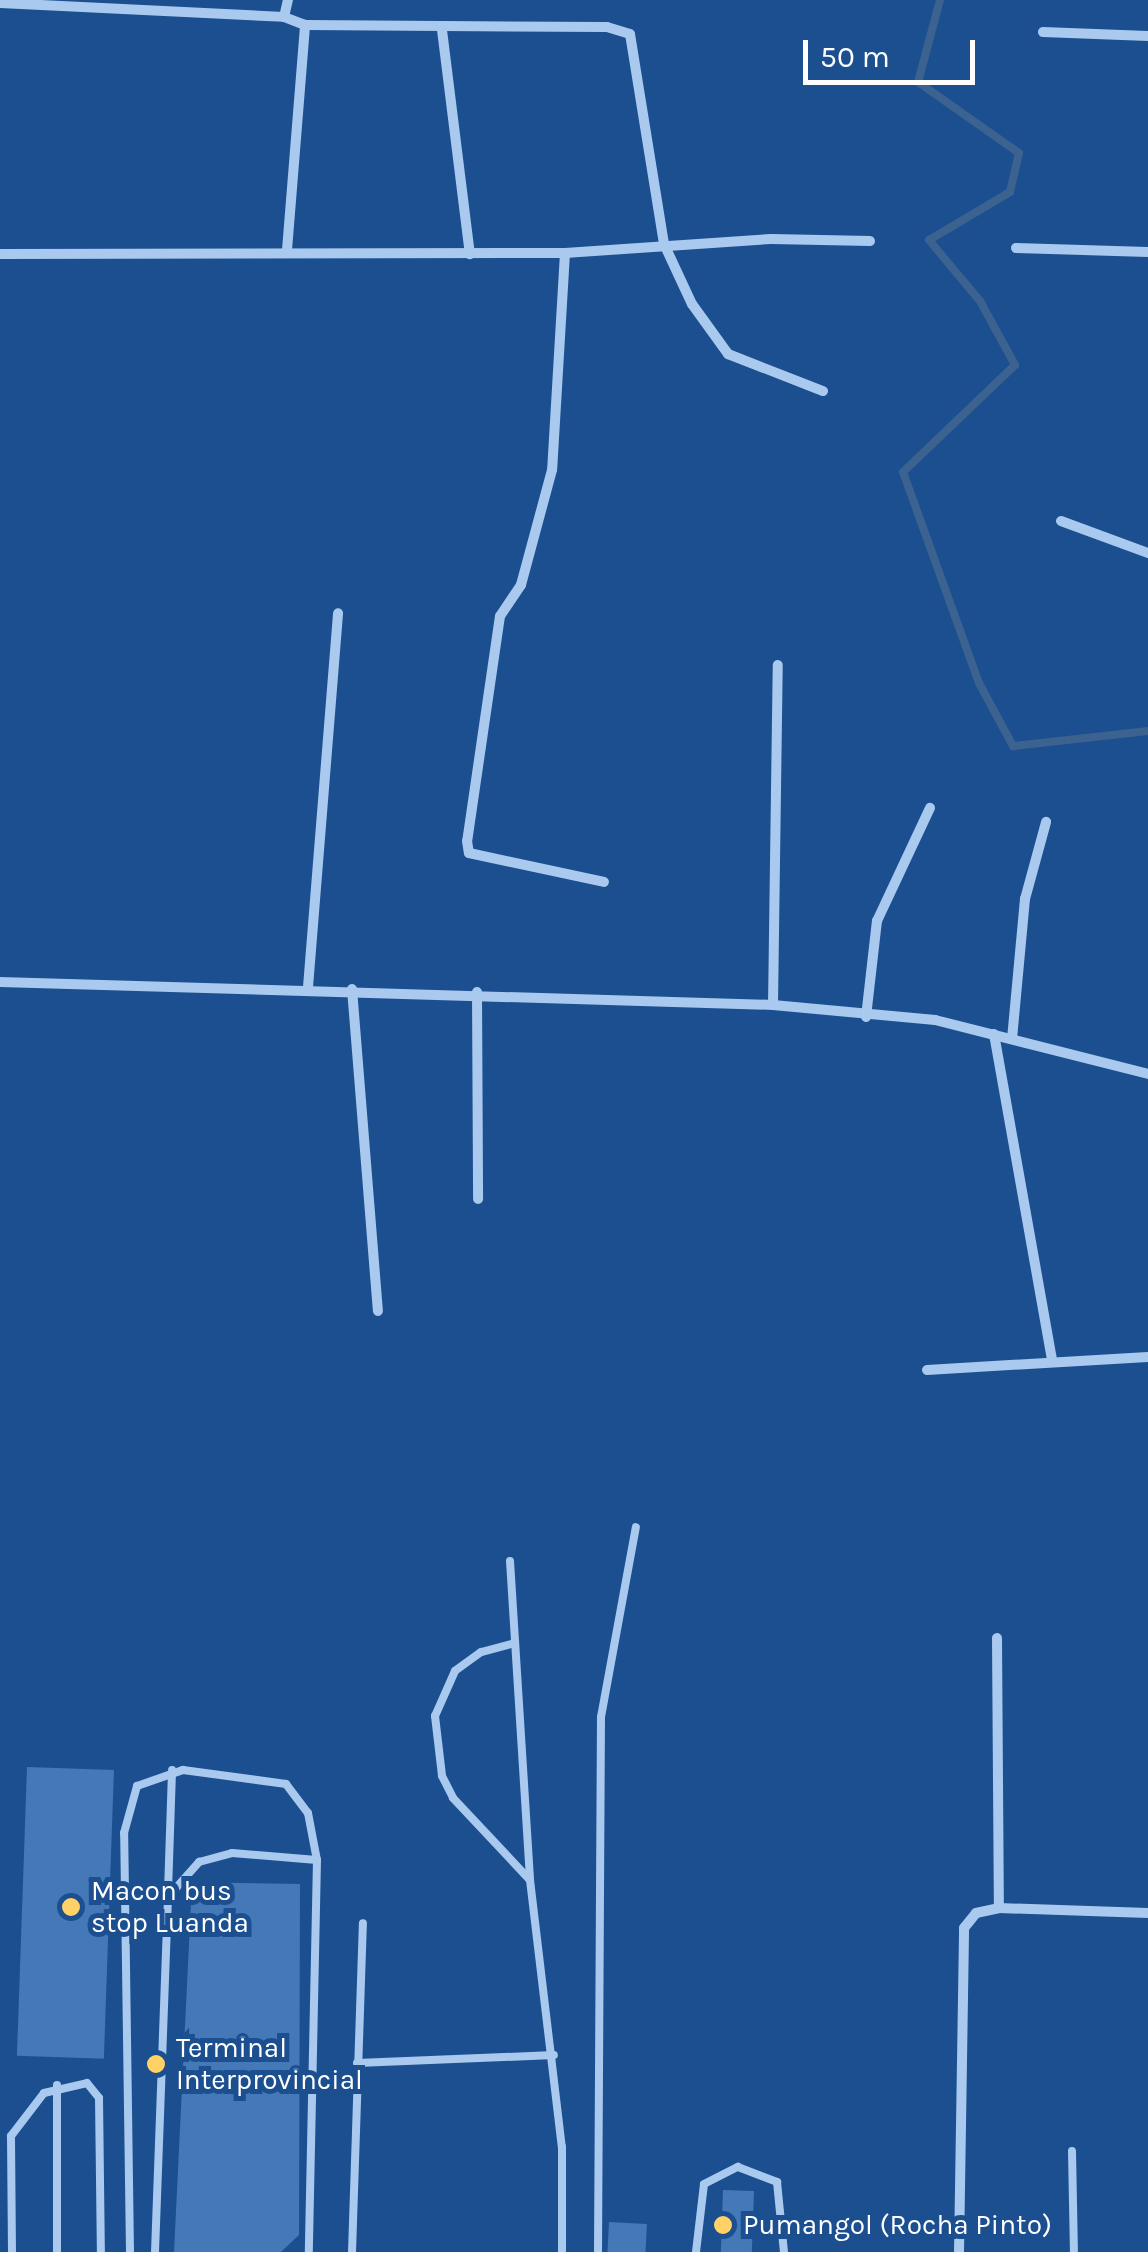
<!DOCTYPE html>
<style>
body{margin:0}
#map{position:relative;width:1148px;height:2252px;overflow:hidden;background:#1b4f8f;font-family:Karla,sans-serif}
div>[style]{position:absolute}
.stream>*{height:8px;margin:-4px;padding:0 4px;transform-origin:4px;border-radius:4px;background:#3c6290}
.building>*{inset:0;background:#4478b7;transform-origin:0 0}
.service>*{height:8px;margin:-4px;padding:0 4px;transform-origin:4px;border-radius:4px;background:#a9c9ee}
.minor>*{height:10px;margin:-5px;padding:0 5px;transform-origin:5px;border-radius:5px;background:#a9c9ee}
.dots>*{width:28px;height:28px;translate:-50% -50%;box-sizing:border-box;border:5px solid #1b4f8f;border-radius:50%}
span{translate:-50% -50%;white-space:nowrap;text-align:center;line-height:1.15;-webkit-text-stroke:10px #1b4f8f;paint-order:stroke}
.poi-label{font-size:28px;color:#fff}
.left{translate:0 -50%;text-align:left}
.scale{position:absolute;left:803px;top:40px;width:172px;height:45px;box-sizing:border-box;border:5px solid #fff;border-top:0;padding-left:12px;font-size:30px;line-height:35px;white-space:nowrap;color:#fff;-webkit-text-stroke:8px #1b4f8f;paint-order:stroke}
</style>
<div id="map">
<div class="stream">
<i style="left:940px;top:0;width:85px;rotate:105deg"></i>
<i style="left:918px;top:82px;width:123px;rotate:35.1deg"></i>
<i style="left:1019px;top:153px;width:40px;rotate:103deg"></i>
<i style="left:1010px;top:192px;width:94px;rotate:149.3deg"></i>
<i style="left:929px;top:240px;width:80px;rotate:50.1deg"></i>
<i style="left:980px;top:301px;width:73px;rotate:61.3deg"></i>
<i style="left:1015px;top:365px;width:155px;rotate:136.3deg"></i>
<i style="left:903px;top:472px;width:224px;rotate:70.2deg"></i>
<i style="left:979px;top:683px;width:72px;rotate:61.6deg"></i>
<i style="left:1013px;top:746px;width:136px;rotate:-6.3deg"></i>
</div>
<div class="building">
<i style="left:27px;top:1767px;width:87px;height:289px;rotate:2deg"></i>
<i style="clip-path:polygon(192px 1882px,300px 1884px,299px 2235px,281px 2252px,174px 2252px)"></i>
<i style="left:723px;top:2190px;width:31px;height:62px;rotate:2deg"></i>
<i style="left:609px;top:2222px;width:38px;height:30px;rotate:3deg"></i>
</div>
<div class="service">
<i style="left:510px;top:1561px;width:320px;rotate:86.4deg"></i>
<i style="left:530px;top:1880px;width:269px;rotate:83.2deg"></i>
<i style="left:562px;top:2147px;width:105px;rotate:90deg"></i>
<i style="left:515px;top:1643px;width:35px;rotate:165deg"></i>
<i style="left:481px;top:1652px;width:32px;rotate:144deg"></i>
<i style="left:455px;top:1671px;width:49px;rotate:114deg"></i>
<i style="left:435px;top:1716px;width:60px;rotate:83.3deg"></i>
<i style="left:442px;top:1776px;width:25px;rotate:63deg"></i>
<i style="left:453px;top:1798px;width:112px;rotate:46.8deg"></i>
<i style="left:168px;top:1892px;width:122px;rotate:-88.1deg"></i>
<i style="left:357px;top:2063px;width:197px;rotate:-2.3deg"></i>
<i style="left:1072px;top:2151px;width:101px;rotate:88.9deg"></i>
<i style="left:12px;top:2252px;width:116px;rotate:-90.5deg"></i>
<i style="left:11px;top:2136px;width:54px;rotate:-52.5deg"></i>
<i style="left:44px;top:2093px;width:44px;rotate:-13.1deg"></i>
<i style="left:87px;top:2083px;width:19px;rotate:51deg"></i>
<i style="left:99px;top:2098px;width:154px;rotate:89.3deg"></i>
<i style="left:57px;top:2252px;width:167px;rotate:-90deg"></i>
<i style="left:130px;top:2252px;width:419px;rotate:-90.8deg"></i>
<i style="left:124px;top:1833px;width:49px;rotate:-74.5deg"></i>
<i style="left:137px;top:1786px;width:49px;rotate:-19.2deg"></i>
<i style="left:183px;top:1770px;width:104px;rotate:7.7deg"></i>
<i style="left:286px;top:1784px;width:36px;rotate:53deg"></i>
<i style="left:308px;top:1813px;width:48px;rotate:79.2deg"></i>
<i style="left:317px;top:1860px;width:392px;rotate:91.2deg"></i>
<i style="left:155px;top:2252px;width:355px;rotate:-87.9deg"></i>
<i style="left:168px;top:1897px;width:47px;rotate:-48.5deg"></i>
<i style="left:199px;top:1862px;width:34px;rotate:-15deg"></i>
<i style="left:232px;top:1853px;width:85px;rotate:4.7deg"></i>
<i style="left:352px;top:2252px;width:329px;rotate:-88.1deg"></i>
<i style="left:598px;top:2252px;width:535px;rotate:-89.68deg"></i>
<i style="left:601px;top:1717px;width:193px;rotate:-79.6deg"></i>
<i style="left:696px;top:2252px;width:68px;rotate:-83.3deg"></i>
<i style="left:704px;top:2184px;width:38px;rotate:-27deg"></i>
<i style="left:738px;top:2167px;width:42px;rotate:21deg"></i>
<i style="left:777px;top:2182px;width:70px;rotate:84.3deg"></i>
</div>
<div class="minor">
<i style="left:0;top:3px;width:284px;rotate:2.8deg"></i>
<i style="left:305px;top:25px;width:302px;rotate:0.4deg"></i>
<i style="left:607px;top:27px;width:24px;rotate:17deg"></i>
<i style="left:630px;top:34px;width:213px;rotate:80.8deg"></i>
<i style="left:664px;top:244px;width:66px;rotate:65deg"></i>
<i style="left:692px;top:304px;width:62px;rotate:54.2deg"></i>
<i style="left:728px;top:354px;width:102px;rotate:21.3deg"></i>
<i style="left:442px;top:30px;width:226px;rotate:82.9deg"></i>
<i style="left:1043px;top:32px;width:105px;rotate:2.2deg"></i>
<i style="left:1016px;top:248px;width:132px;rotate:1.7deg"></i>
<i style="left:287px;top:250px;width:226px;rotate:-85.4deg"></i>
<i style="left:305px;top:25px;width:22px;rotate:-159deg"></i>
<i style="left:284px;top:17px;width:17px;rotate:-77deg"></i>
<i style="left:565px;top:253px;width:217px;rotate:93.4deg"></i>
<i style="left:552px;top:470px;width:119px;rotate:105.1deg"></i>
<i style="left:521px;top:585px;width:37px;rotate:124deg"></i>
<i style="left:500px;top:616px;width:227px;rotate:98.3deg"></i>
<i style="left:467px;top:841px;width:12px;rotate:81deg"></i>
<i style="left:469px;top:853px;width:138px;rotate:12.1deg"></i>
<i style="left:0;top:254px;width:565px;rotate:-0.1deg"></i>
<i style="left:565px;top:253px;width:206px;rotate:-3.9deg"></i>
<i style="left:771px;top:239px;width:99px;rotate:1.2deg"></i>
<i style="left:1061px;top:521px;width:93px;rotate:20.2deg"></i>
<i style="left:0;top:982px;width:773px;rotate:1.7deg"></i>
<i style="left:773px;top:1005px;width:163px;rotate:5.3deg"></i>
<i style="left:935px;top:1020px;width:220px;rotate:14.2deg"></i>
<i style="left:308px;top:987px;width:375px;rotate:-85.4deg"></i>
<i style="left:352px;top:989px;width:323px;rotate:85.4deg"></i>
<i style="left:477px;top:992px;width:207px;rotate:89.7deg"></i>
<i style="left:773px;top:1005px;width:340px;rotate:-89.2deg"></i>
<i style="left:866px;top:1017px;width:97px;rotate:-83.5deg"></i>
<i style="left:877px;top:921px;width:125px;rotate:-64.9deg"></i>
<i style="left:994px;top:1034px;width:332px;rotate:79.9deg"></i>
<i style="left:1012px;top:1039px;width:141px;rotate:-84.7deg"></i>
<i style="left:1025px;top:899px;width:80px;rotate:-74.7deg"></i>
<i style="left:927px;top:1370px;width:221px;rotate:-3.4deg"></i>
<i style="left:997px;top:1638px;width:270px;rotate:89.6deg"></i>
<i style="left:959px;top:2252px;width:324px;rotate:-89.1deg"></i>
<i style="left:964px;top:1928px;width:19px;rotate:-51deg"></i>
<i style="left:976px;top:1913px;width:24px;rotate:-12deg"></i>
<i style="left:999px;top:1908px;width:149px;rotate:1.9deg"></i>
</div>
<div class="dots">
<i style="left:71px;top:1907px;background:#ffd166"></i>
<i style="left:156px;top:2064px;background:#ffd166"></i>
<i style="left:723px;top:2225px;background:#ffd166"></i>
</div>
<div class="poi-label">
<span class="left" style="left:91px;top:1907px">Macon bus<br>stop Luanda</span>
<span class="left" style="left:176px;top:2064px">Terminal<br>Interprovincial</span>
<span class="left" style="left:743px;top:2225px">Pumangol (Rocha Pinto)</span>
</div>
<div class="scale">50 m</div>
</div>
